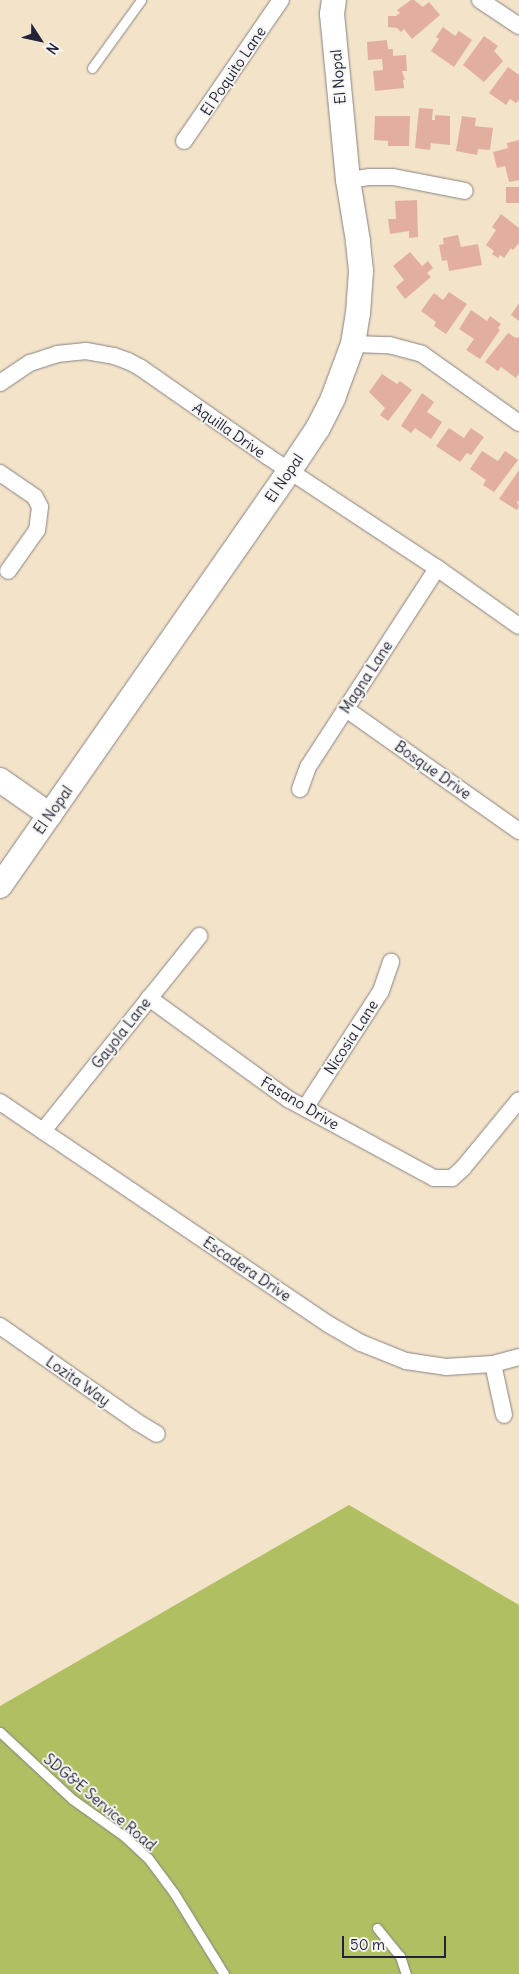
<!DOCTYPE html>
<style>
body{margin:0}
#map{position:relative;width:519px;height:1974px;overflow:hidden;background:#f2e3c9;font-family:Delius,sans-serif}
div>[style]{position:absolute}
.green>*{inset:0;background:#afbf62}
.building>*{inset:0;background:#e2af9e;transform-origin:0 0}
.roads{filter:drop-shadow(0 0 1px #8a8282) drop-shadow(0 0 1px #8a8282)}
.lane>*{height:9px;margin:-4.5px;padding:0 4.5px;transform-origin:4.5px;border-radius:4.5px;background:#fff}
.street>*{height:16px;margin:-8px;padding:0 8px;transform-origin:8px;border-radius:8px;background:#fff}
.secondary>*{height:24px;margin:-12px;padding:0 12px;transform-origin:12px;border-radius:12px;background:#fff}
span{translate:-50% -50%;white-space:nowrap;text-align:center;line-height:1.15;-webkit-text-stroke:4px #f6f6f2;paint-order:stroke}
.street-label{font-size:15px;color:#22223b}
.north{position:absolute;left:15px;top:15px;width:50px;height:50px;-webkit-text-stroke:4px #f6f6f2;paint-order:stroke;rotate:125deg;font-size:14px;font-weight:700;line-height:20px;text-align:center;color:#22223b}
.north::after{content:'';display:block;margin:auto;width:18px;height:22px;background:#22223b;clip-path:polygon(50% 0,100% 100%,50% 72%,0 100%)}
.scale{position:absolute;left:342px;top:1936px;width:104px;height:22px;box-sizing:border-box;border:2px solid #22223b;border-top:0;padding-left:6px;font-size:15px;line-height:18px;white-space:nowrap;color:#22223b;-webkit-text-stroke:4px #f6f6f2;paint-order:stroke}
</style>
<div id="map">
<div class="green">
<i style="clip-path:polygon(349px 1505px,519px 1605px,519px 1974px,0 1974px,0 1706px)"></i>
</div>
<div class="building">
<i style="clip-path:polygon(411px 0,414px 0,423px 7px,429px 2px,440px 15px,412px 39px,404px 29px,401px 32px,397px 28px,388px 27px,388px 16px,396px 16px,400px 13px,397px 10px)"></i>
<i style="clip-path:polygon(443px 27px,455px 36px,459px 31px,472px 40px,454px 67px,431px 51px,439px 39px,436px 37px)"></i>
<i style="clip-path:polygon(484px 36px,498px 46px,494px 51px,503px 61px,484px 82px,463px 65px)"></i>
<i style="clip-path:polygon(387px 40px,388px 49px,393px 49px,393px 56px,406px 55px,407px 71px,402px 71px,405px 80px,403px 80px,404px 88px,375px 91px,373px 71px,383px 70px,382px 59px,368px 60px,367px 42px)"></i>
<i style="clip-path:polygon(508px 67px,519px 75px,519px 100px,516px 103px,510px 99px,506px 105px,489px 93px)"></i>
<i style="clip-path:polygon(419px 108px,433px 109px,432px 120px,435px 120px,435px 115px,450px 116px,450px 145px,431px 143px,430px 150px,415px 148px)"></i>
<i style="clip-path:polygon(375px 116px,410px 116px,409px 146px,388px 146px,388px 141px,374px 140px)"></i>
<i style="clip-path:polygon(462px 116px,476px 118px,475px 126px,493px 128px,490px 150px,478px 149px,477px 155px,456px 151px)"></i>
<i style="clip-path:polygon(519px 140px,519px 180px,509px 182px,505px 166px,497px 168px,493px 152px,508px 148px,507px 143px)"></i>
<i style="left:519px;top:187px;width:16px;height:13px;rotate:90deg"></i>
<i style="clip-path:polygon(417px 200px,418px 237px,409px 238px,409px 231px,390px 234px,388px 219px,396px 219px,395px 201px)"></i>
<i style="clip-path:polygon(501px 214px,519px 228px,519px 243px,513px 250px,511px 248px,504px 258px,500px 255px,498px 258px,492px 254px,494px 251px,486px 245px,496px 230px,492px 227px)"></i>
<i style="clip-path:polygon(458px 235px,461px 247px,478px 244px,482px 265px,449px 271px,447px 260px,442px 261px,439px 245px,444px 244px,443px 238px)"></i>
<i style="clip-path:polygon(410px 252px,422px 266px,428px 261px,433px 268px,427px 273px,431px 277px,405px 299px,396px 287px,404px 280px,393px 266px)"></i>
<i style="clip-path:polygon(449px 292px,467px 304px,446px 334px,434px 326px,436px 322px,421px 311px,434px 293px,443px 300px)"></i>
<i style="clip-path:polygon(519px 303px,519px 321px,511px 315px)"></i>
<i style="clip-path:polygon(471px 310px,487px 321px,490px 316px,501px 324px,498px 328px,500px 330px,480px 359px,466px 350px,474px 339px,459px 329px)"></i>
<i style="clip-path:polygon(508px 333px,516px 338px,519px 337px,519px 373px,516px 378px,501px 367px,498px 371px,485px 362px)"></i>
<i style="clip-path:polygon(382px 374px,397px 384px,400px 381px,412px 390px,388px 421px,380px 415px,385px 408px,369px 392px)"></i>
<i style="clip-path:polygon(422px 393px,434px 402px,427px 412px,442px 422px,431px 439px,415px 428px,411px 433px,401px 426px)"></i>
<i style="clip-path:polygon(449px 428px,464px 438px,471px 428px,484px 437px,471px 455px,467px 453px,460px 462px,436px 446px)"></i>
<i style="clip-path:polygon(482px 451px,498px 461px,505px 451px,518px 460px,494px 492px,483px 485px,486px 480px,470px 469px)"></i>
<i style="clip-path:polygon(519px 470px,519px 501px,517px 501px,519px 507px,517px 510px,499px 499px)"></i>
</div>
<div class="roads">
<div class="lane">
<i style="left:92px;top:68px;width:84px;rotate:-54.2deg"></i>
<i style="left:0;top:1732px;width:98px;rotate:42.9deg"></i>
<i style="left:72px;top:1799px;width:64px;rotate:35.4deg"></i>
<i style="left:124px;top:1836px;width:33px;rotate:43deg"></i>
<i style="left:148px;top:1858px;width:44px;rotate:53.4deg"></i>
<i style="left:174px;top:1893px;width:95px;rotate:58.3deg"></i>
<i style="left:377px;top:1928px;width:36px;rotate:51deg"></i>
<i style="left:400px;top:1956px;width:19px;rotate:72deg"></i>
</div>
<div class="street">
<i style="left:480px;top:0;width:47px;rotate:33.7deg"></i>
<i style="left:184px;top:141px;width:171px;rotate:-55.5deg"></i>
<i style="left:348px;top:180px;width:21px;rotate:-8deg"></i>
<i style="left:369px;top:177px;width:24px"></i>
<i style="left:393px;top:177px;width:73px;rotate:11deg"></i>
<i style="left:353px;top:344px;width:36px;rotate:2deg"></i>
<i style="left:389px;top:345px;width:34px;rotate:15deg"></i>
<i style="left:422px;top:354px;width:119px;rotate:35.4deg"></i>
<i style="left:0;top:383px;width:36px;rotate:-34deg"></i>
<i style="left:30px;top:363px;width:28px;rotate:-18deg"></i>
<i style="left:57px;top:354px;width:29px;rotate:-6deg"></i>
<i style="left:86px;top:351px;width:28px;rotate:10deg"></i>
<i style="left:114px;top:356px;width:15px;rotate:20deg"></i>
<i style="left:128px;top:361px;width:15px;rotate:28deg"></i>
<i style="left:141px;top:368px;width:154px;rotate:34.9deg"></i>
<i style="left:267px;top:456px;width:204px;rotate:33.4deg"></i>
<i style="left:437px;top:568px;width:100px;rotate:35.3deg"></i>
<i style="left:0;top:473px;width:42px;rotate:34.4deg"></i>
<i style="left:35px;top:497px;width:11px;rotate:63deg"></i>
<i style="left:40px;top:507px;width:23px;rotate:97deg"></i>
<i style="left:37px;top:530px;width:50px;rotate:125.3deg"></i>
<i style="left:346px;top:709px;width:212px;rotate:35.2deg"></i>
<i style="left:300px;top:789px;width:23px;rotate:-70deg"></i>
<i style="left:308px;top:767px;width:237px;rotate:-57deg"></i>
<i style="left:149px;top:998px;width:172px;rotate:36deg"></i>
<i style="left:288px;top:1099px;width:166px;rotate:28.4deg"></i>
<i style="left:434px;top:1178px;width:18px"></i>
<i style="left:452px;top:1178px;width:15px;rotate:-42deg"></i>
<i style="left:463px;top:1168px;width:88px;rotate:-50.5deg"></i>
<i style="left:0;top:1102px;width:396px;rotate:34.1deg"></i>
<i style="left:328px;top:1324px;width:38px;rotate:30deg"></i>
<i style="left:361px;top:1343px;width:48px;rotate:21.8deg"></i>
<i style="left:406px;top:1361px;width:40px;rotate:8.5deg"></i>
<i style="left:446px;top:1367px;width:47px;rotate:-3.7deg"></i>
<i style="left:493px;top:1364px;width:27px;rotate:-15deg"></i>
<i style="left:305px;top:1108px;width:140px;rotate:-57deg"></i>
<i style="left:381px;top:991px;width:31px;rotate:-71deg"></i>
<i style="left:43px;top:1131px;width:250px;rotate:-51.3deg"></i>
<i style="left:0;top:1326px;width:167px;rotate:35deg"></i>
<i style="left:137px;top:1422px;width:23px;rotate:31deg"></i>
<i style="left:493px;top:1364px;width:52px;rotate:77.8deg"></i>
</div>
<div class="secondary">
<i style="left:0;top:780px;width:61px;rotate:35deg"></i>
<i style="left:0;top:886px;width:507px;rotate:-55.12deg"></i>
<i style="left:290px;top:470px;width:50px;rotate:-56.3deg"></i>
<i style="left:318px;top:428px;width:34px;rotate:-63deg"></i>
<i style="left:333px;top:398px;width:58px;rotate:-69.7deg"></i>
<i style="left:353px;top:344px;width:30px;rotate:-81deg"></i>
<i style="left:358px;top:314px;width:43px;rotate:-86deg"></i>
<i style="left:361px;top:271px;width:30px;rotate:-96deg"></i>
<i style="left:358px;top:241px;width:62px;rotate:-99.3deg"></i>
<i style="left:348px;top:180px;width:167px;rotate:-95.5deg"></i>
<i style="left:332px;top:14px;width:14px;rotate:-82deg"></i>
</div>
</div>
<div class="street-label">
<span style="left:233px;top:71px;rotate:-56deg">El Poquito Lane</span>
<span style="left:338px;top:77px;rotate:-95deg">El Nopal</span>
<span style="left:229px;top:430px;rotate:35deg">Aquilla Drive</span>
<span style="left:284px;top:478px;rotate:-56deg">El Nopal</span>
<span style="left:366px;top:677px;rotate:-57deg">Magna Lane</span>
<span style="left:433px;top:770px;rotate:35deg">Bosque Drive</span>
<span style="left:53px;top:810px;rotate:-55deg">El Nopal</span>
<span style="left:121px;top:1033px;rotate:-52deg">Gayola Lane</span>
<span style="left:351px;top:1037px;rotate:-57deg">Nicosia Lane</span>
<span style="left:300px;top:1103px;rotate:31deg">Fasano Drive</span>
<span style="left:247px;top:1269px;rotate:34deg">Escadera Drive</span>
<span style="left:78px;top:1381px;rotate:35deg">Lozita Way</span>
<span style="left:100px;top:1802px;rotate:40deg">SDG&amp;E Service Road</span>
</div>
<div class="north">N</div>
<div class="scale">50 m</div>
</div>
